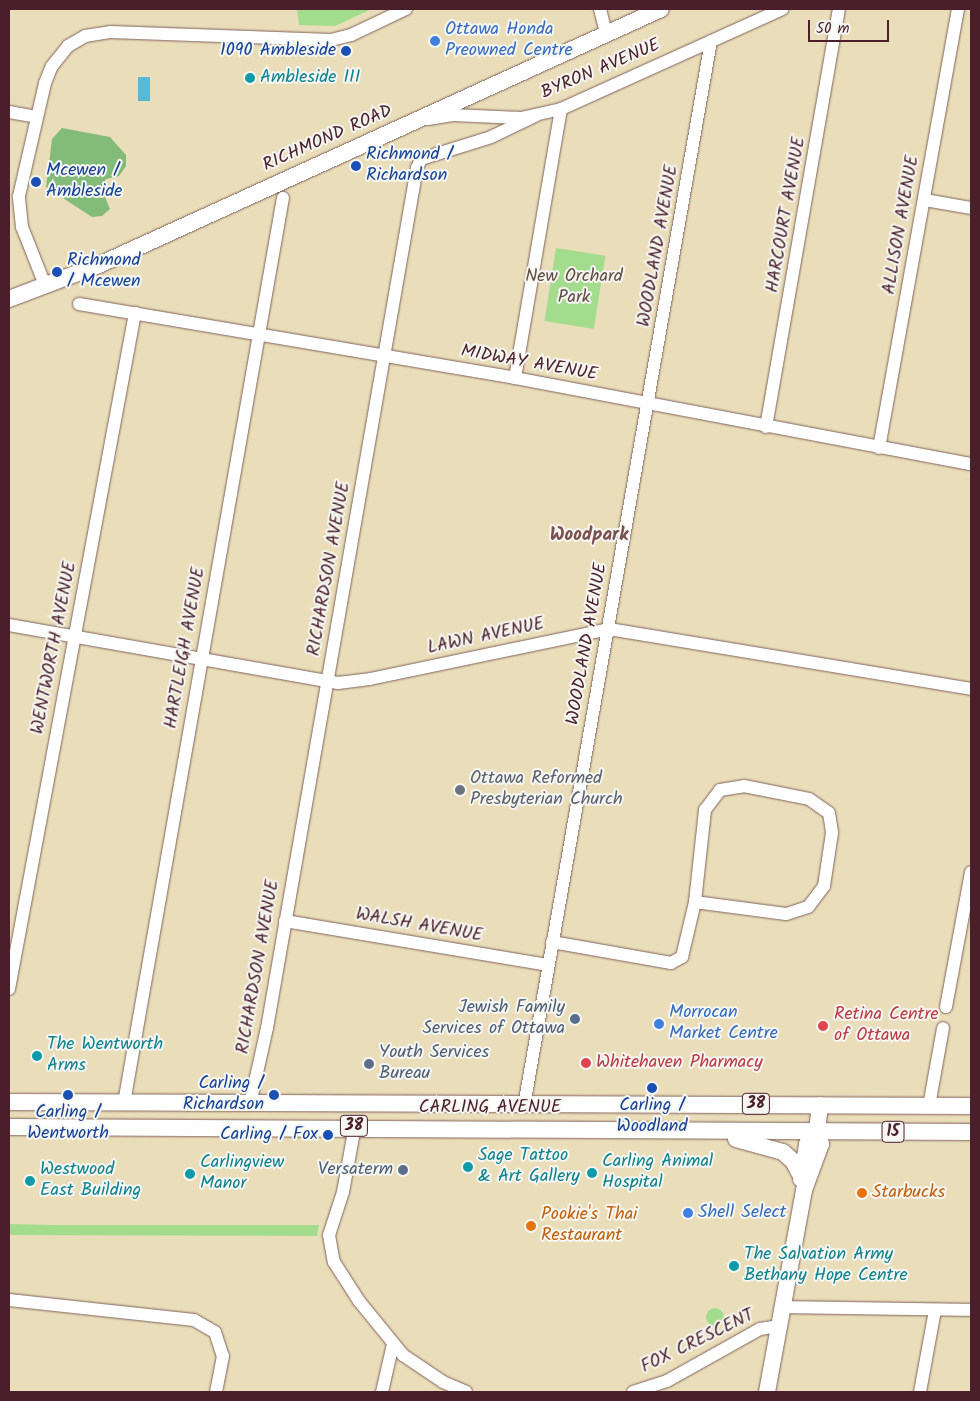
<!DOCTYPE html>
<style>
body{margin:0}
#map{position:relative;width:980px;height:1401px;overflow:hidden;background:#eadeba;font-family:Kalam,sans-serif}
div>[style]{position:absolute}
.green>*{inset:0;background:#a4dc8e;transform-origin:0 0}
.round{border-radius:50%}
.forest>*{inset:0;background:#83bc79}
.water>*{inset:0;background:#59b9d7;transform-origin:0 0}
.roads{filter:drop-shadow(0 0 1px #82625d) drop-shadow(0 0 1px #82625d)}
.minor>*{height:12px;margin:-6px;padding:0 6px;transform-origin:6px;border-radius:6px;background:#fff}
.major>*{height:16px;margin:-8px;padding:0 8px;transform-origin:8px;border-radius:8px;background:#fff}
.dots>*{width:14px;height:14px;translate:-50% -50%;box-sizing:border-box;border:2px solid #f6f6f2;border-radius:50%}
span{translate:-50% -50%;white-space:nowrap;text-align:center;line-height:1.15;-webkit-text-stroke:4px #f6f6f2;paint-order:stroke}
.shield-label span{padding:1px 4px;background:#f6f6f2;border:1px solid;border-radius:4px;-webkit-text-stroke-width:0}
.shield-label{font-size:16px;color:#4a1f2b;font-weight:700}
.shop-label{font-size:18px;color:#366cbe}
.left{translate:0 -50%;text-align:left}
.transit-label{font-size:18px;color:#164399}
.right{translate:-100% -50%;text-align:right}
.street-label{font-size:18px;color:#4a1f2b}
.culture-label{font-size:18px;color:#0d838f}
.park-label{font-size:18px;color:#604e44}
.worship-label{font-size:18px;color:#5b616d}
.service-label{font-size:18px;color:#4e5e75}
.health-label{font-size:18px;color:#be3a42}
.food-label{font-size:18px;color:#c56008}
.neighbourhood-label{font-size:19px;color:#7b504e;font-weight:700}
.frame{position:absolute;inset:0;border:10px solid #4a1f2b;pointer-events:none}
.scale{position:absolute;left:808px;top:20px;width:81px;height:22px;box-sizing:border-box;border:2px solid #4a1f2b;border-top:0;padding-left:6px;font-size:15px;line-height:18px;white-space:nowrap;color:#4a1f2b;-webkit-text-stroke:4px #f6f6f2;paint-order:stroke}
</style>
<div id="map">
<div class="green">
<i style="clip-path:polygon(297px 9px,372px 9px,335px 26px,299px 25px)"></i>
<i style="left:556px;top:248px;width:50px;height:74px;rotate:9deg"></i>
<i style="clip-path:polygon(9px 1224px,53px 1225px,319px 1225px,317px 1236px,9px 1235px)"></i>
<i class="round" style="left:706px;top:1308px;width:18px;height:18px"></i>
</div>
<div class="forest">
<i style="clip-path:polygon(62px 128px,110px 137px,126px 155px,126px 166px,119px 176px,106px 179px,101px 187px,110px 209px,102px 216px,92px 217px,46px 187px,52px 139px)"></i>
</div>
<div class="water">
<i style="left:138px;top:77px;width:12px;height:24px"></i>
</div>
<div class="roads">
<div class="minor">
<i style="left:600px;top:9px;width:25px;rotate:76deg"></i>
<i style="left:9px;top:112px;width:28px;rotate:10deg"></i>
<i style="left:428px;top:119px;width:25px;rotate:-9deg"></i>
<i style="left:453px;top:115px;width:68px;rotate:2.5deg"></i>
<i style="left:521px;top:118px;width:41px;rotate:-12.7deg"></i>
<i style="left:561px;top:109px;width:243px;rotate:-24.3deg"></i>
<i style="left:925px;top:200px;width:47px;rotate:9.9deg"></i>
<i style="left:45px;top:285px;width:62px;rotate:-111.6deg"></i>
<i style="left:22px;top:227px;width:31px;rotate:-96deg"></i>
<i style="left:19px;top:196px;width:116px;rotate:-77deg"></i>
<i style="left:45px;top:83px;width:18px;rotate:-68deg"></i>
<i style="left:52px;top:66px;width:26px;rotate:-51deg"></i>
<i style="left:68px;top:46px;width:20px;rotate:-30deg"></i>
<i style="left:85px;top:36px;width:25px;rotate:-9deg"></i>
<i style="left:110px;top:32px;width:221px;rotate:2.1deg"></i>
<i style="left:331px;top:40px;width:21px;rotate:-14deg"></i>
<i style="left:351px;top:35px;width:61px;rotate:-25.3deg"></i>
<i style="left:79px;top:304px;width:442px;rotate:9.6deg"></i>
<i style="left:515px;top:378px;width:464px;rotate:10.7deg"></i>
<i style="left:515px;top:378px;width:273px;rotate:-80.3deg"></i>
<i style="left:766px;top:427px;width:424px;rotate:-80.1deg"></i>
<i style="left:879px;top:448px;width:446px;rotate:-79.8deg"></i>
<i style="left:9px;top:625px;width:334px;rotate:10deg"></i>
<i style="left:338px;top:683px;width:32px;rotate:-7deg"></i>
<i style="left:370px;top:679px;width:244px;rotate:-11.8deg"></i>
<i style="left:609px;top:629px;width:367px;rotate:9.4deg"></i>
<i style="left:285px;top:921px;width:266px;rotate:9.5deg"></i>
<i style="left:552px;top:942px;width:121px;rotate:10deg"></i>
<i style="left:671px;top:963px;width:13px;rotate:-29deg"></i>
<i style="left:682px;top:957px;width:57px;rotate:-76.7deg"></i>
<i style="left:695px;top:902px;width:93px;rotate:-83.8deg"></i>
<i style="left:705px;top:810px;width:25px;rotate:-53deg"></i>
<i style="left:720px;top:790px;width:24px;rotate:-9deg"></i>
<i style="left:744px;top:786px;width:66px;rotate:11.3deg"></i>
<i style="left:809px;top:799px;width:24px;rotate:35deg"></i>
<i style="left:829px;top:813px;width:20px;rotate:81deg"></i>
<i style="left:832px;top:833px;width:54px;rotate:98.6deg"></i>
<i style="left:824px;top:886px;width:26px;rotate:127deg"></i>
<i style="left:808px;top:907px;width:23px;rotate:162deg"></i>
<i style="left:786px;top:914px;width:92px;rotate:-172.5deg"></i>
<i style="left:9px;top:989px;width:688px;rotate:-79.44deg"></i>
<i style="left:946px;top:1007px;width:137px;rotate:-79.5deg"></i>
<i style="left:124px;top:1103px;width:919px;rotate:-80.04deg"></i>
<i style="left:250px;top:1104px;width:78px;rotate:-77.4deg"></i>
<i style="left:267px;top:1028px;width:873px;rotate:-80.11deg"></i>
<i style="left:417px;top:168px;width:10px;rotate:-66deg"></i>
<i style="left:421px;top:159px;width:73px;rotate:-17.4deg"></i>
<i style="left:491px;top:137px;width:49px;rotate:-25.5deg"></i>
<i style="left:524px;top:1106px;width:1081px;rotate:-80.04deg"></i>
<i style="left:929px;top:1106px;width:79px;rotate:-79.8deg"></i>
<i style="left:355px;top:1126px;width:67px;rotate:100.3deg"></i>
<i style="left:343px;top:1192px;width:45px;rotate:108deg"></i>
<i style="left:329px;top:1235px;width:27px;rotate:80deg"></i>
<i style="left:334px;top:1262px;width:46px;rotate:57.3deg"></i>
<i style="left:359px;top:1301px;width:70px;rotate:50.8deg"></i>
<i style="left:403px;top:1355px;width:48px;rotate:34deg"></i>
<i style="left:443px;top:1382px;width:25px;rotate:23deg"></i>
<i style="left:9px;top:1300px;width:186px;rotate:6.2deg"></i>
<i style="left:194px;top:1320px;width:24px;rotate:30deg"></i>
<i style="left:215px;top:1332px;width:25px;rotate:72deg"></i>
<i style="left:223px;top:1356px;width:37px;rotate:101deg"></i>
<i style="left:784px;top:1307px;width:187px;rotate:0.9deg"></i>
<i style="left:382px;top:1392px;width:49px;rotate:-77.1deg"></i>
<i style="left:633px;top:1392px;width:36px;rotate:-18deg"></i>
<i style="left:667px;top:1381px;width:107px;rotate:-29.2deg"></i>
<i style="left:760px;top:1329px;width:20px;rotate:-9deg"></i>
<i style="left:920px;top:1392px;width:83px;rotate:-79.6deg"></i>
</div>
<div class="major">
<i style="left:9px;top:299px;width:98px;rotate:-20.8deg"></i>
<i style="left:101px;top:264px;width:615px;rotate:-24.48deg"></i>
<i style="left:9px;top:1102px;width:962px;rotate:0.24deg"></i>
<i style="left:9px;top:1127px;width:962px;rotate:0.3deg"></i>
<i style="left:736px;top:1139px;width:49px;rotate:15.5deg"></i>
<i style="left:783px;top:1152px;width:13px;rotate:42deg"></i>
<i style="left:793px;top:1161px;width:17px;rotate:62deg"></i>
<i style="left:801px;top:1179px;width:36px;rotate:-80deg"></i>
<i style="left:807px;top:1144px;width:17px;rotate:-54deg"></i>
<i style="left:767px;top:1392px;width:205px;rotate:-79.6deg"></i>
<i style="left:804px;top:1190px;width:49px;rotate:-69.7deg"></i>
<i style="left:821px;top:1144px;width:15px;rotate:-106deg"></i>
<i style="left:817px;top:1130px;width:25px;rotate:-83deg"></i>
</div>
</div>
<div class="dots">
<i style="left:435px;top:41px;background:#3f7fe0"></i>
<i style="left:346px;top:51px;background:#1a4fb4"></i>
<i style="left:250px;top:78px;background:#0f9aa8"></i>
<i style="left:356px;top:166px;background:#1a4fb4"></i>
<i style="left:36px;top:182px;background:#1a4fb4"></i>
<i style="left:57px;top:272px;background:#1a4fb4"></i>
<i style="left:460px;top:790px;background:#6b7280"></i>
<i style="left:575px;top:1019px;background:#5c6f8a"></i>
<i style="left:659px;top:1024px;background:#3f7fe0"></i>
<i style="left:823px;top:1026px;background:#e0444e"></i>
<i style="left:37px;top:1056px;background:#0f9aa8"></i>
<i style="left:586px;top:1063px;background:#e0444e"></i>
<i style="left:369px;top:1064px;background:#5c6f8a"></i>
<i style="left:652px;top:1088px;background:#1a4fb4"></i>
<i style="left:68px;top:1095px;background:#1a4fb4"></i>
<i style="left:274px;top:1095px;background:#1a4fb4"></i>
<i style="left:328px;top:1135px;background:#1a4fb4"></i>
<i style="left:468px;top:1167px;background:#0f9aa8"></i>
<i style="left:403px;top:1170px;background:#5c6f8a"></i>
<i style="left:592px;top:1173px;background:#0f9aa8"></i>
<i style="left:190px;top:1174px;background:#0f9aa8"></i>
<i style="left:30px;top:1181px;background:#0f9aa8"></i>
<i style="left:862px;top:1193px;background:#e8710a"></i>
<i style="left:688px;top:1213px;background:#3f7fe0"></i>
<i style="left:531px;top:1226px;background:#e8710a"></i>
<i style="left:734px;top:1266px;background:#0f9aa8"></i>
</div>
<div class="shield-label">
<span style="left:756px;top:1104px">38</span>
<span style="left:354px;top:1126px">38</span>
<span style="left:893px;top:1132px">15</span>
</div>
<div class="shop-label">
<span class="left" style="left:445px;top:41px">Ottawa Honda<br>Preowned Centre</span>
<span class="left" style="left:669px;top:1024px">Morrocan<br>Market Centre</span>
<span class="left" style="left:698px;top:1213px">Shell Select</span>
</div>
<div class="transit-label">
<span class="right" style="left:336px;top:51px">1090 Ambleside</span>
<span class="left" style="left:366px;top:166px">Richmond /<br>Richardson</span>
<span class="left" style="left:46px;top:182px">Mcewen /<br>Ambleside</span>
<span class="left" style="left:67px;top:272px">Richmond<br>/ Mcewen</span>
<span class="right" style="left:264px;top:1095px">Carling /<br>Richardson</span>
<span style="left:652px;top:1117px">Carling /<br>Woodland</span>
<span style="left:68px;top:1124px">Carling /<br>Wentworth</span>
<span class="right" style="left:318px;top:1135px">Carling / Fox</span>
</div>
<div class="street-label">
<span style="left:601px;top:70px;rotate:-23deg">BYRON AVENUE</span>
<span style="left:328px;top:139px;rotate:-24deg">RICHMOND ROAD</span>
<span style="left:787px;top:215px;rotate:-80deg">HARCOURT AVENUE</span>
<span style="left:902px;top:225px;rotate:-80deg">ALLISON AVENUE</span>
<span style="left:659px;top:246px;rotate:-80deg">WOODLAND AVENUE</span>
<span style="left:529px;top:364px;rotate:10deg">MIDWAY AVENUE</span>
<span style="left:330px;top:569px;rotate:-80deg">RICHARDSON AVENUE</span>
<span style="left:486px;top:637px;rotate:-12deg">LAWN AVENUE</span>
<span style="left:588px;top:644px;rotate:-80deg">WOODLAND AVENUE</span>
<span style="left:55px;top:648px;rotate:-79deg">WENTWORTH AVENUE</span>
<span style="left:186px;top:648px;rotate:-80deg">HARTLEIGH AVENUE</span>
<span style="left:419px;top:926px;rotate:10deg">WALSH AVENUE</span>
<span style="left:259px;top:967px;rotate:-80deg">RICHARDSON AVENUE</span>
<span style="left:490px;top:1108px">CARLING AVENUE</span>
<span style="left:698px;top:1342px;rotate:-26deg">FOX CRESCENT</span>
</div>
<div class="culture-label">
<span class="left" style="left:260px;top:78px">Ambleside III</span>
<span class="left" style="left:47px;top:1056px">The Wentworth<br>Arms</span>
<span class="left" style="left:478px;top:1167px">Sage Tattoo<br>&amp; Art Gallery</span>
<span class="left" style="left:602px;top:1173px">Carling Animal<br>Hospital</span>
<span class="left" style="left:200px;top:1174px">Carlingview<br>Manor</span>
<span class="left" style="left:40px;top:1181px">Westwood<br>East Building</span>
<span class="left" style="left:744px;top:1266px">The Salvation Army<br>Bethany Hope Centre</span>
</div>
<div class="park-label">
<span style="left:574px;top:288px">New Orchard<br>Park</span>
</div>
<div class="worship-label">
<span class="left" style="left:470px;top:790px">Ottawa Reformed<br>Presbyterian Church</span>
</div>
<div class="service-label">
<span class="right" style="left:565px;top:1019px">Jewish Family<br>Services of Ottawa</span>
<span class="left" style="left:379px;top:1064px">Youth Services<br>Bureau</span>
<span class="right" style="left:393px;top:1170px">Versaterm</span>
</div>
<div class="health-label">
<span class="left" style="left:834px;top:1026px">Retina Centre<br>of Ottawa</span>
<span class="left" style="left:596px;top:1063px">Whitehaven Pharmacy</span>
</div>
<div class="food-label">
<span class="left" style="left:872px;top:1193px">Starbucks</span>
<span class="left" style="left:541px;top:1226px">Pookie's Thai<br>Restaurant</span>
</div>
<div class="neighbourhood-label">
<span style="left:589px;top:536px">Woodpark</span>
</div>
<div class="frame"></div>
<div class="scale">50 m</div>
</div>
